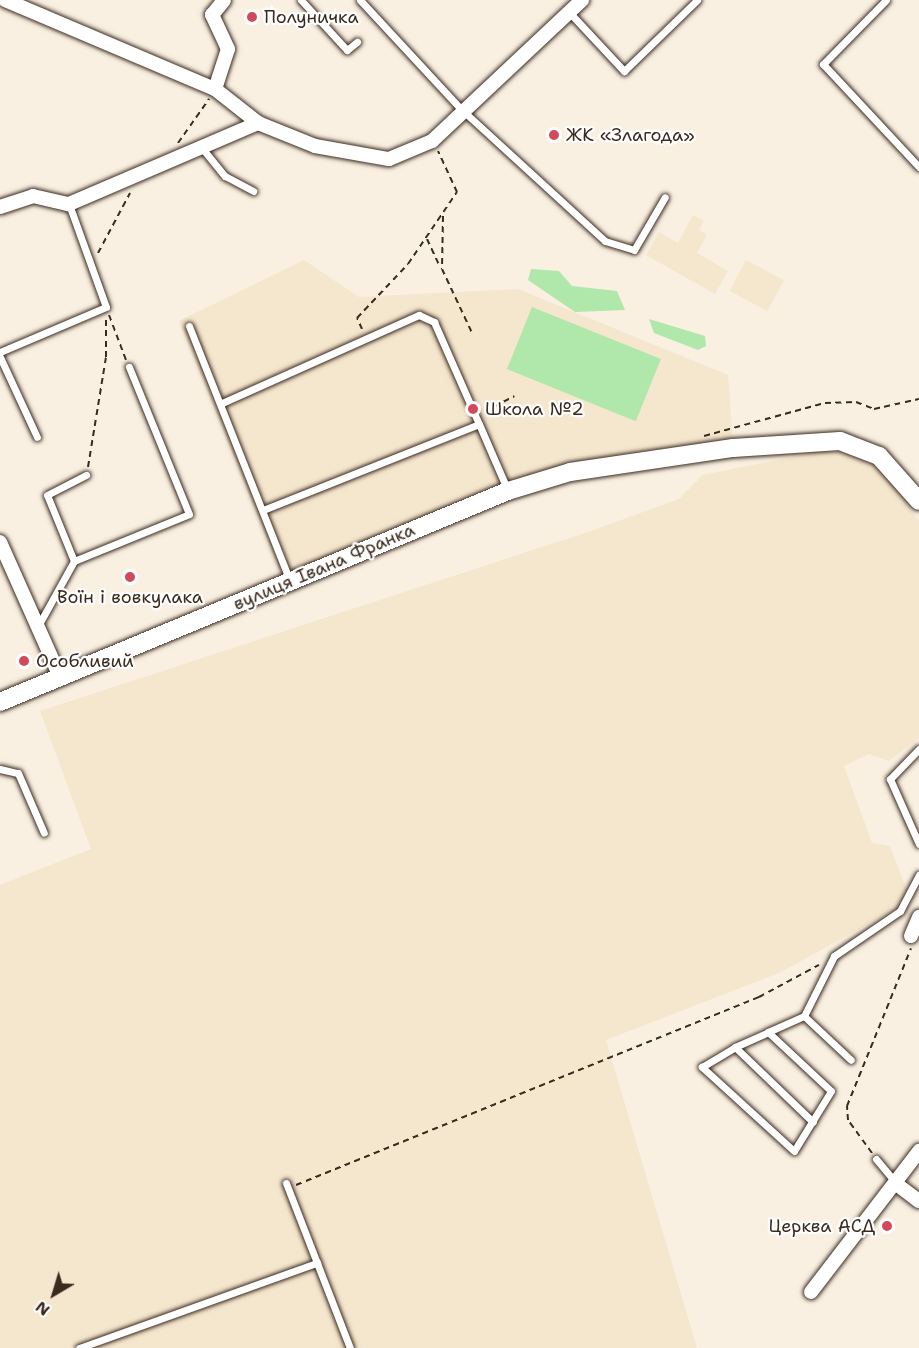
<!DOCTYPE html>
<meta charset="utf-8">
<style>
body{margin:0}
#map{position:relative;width:919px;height:1348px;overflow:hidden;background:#f9f0e2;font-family:"Shantell Sans",sans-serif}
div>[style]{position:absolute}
.built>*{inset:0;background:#f5e6ce;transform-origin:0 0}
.green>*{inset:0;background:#b0e7ab;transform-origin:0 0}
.path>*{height:2px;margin-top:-1px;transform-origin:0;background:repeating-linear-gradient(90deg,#3b2a1e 0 6px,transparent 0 10.5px)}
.roads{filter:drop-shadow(0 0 2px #3b2a1e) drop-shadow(0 0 2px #3b2a1e)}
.service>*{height:7px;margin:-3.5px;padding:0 3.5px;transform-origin:3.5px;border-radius:3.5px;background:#fff}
.minor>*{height:14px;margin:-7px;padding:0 7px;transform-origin:7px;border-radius:7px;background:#fff}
.secondary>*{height:18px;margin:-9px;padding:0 9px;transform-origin:9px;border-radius:9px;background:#fff}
.dots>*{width:16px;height:16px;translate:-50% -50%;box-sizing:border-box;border:3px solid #fff;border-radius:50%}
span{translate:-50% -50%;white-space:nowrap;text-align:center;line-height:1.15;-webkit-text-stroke:4.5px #fff;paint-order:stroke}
.poi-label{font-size:18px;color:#3b2a1e}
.left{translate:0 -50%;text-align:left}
.right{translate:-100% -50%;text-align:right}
.street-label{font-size:18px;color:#3b2a1e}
.north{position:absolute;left:24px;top:1264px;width:60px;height:60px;-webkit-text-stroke:4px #fff;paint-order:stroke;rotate:218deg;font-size:16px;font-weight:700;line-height:24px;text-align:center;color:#3b2a1e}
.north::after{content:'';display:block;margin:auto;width:21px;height:27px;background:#3b2a1e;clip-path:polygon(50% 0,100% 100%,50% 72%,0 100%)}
</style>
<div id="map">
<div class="built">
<i style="clip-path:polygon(693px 215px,704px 221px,699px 230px,707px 235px,697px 253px,728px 271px,715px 294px,646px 255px,659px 232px,678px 243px)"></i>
<i style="clip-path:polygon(304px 260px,359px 297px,518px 289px,728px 375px,733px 442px,569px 466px,283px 578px,179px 321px)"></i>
<i style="left:746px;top:260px;width:43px;height:35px;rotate:28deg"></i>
<i style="clip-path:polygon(822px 451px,843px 453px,881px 469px,919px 521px,919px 738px,889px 761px,869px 754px,844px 766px,872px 843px,890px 846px,907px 891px,901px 906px,779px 973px,606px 1040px,697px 1348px,0 1348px,0 885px,91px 849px,40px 711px,591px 531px,679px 499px,703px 475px)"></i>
</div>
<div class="green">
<i style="clip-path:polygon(531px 269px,559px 271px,572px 286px,617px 291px,625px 310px,575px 312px,528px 280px)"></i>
<i style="left:532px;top:307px;width:139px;height:67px;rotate:22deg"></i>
<i style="clip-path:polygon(649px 319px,705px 336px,706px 346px,698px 350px,654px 333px)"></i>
</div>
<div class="path">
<i style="left:178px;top:143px;width:54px;rotate:-54.8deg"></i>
<i style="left:443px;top:216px;width:53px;rotate:91.1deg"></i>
<i style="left:442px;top:269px;width:73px;rotate:64.8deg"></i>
<i style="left:427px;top:239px;width:31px;rotate:65deg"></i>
<i style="left:98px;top:253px;width:68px;rotate:-61.9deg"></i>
<i style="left:109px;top:315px;width:48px;rotate:69.3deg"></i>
<i style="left:362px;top:329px;width:12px;rotate:-114deg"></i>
<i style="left:357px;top:318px;width:74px;rotate:-46.6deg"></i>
<i style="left:408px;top:264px;width:87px;rotate:-55.8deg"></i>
<i style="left:457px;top:192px;width:45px;rotate:-114.9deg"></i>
<i style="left:485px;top:411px;width:33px;rotate:-27deg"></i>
<i style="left:704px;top:436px;width:125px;rotate:-15.3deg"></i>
<i style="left:825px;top:403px;width:31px;rotate:-2deg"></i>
<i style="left:856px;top:402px;width:19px;rotate:21deg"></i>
<i style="left:874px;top:409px;width:46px;rotate:-12.5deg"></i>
<i style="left:88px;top:467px;width:111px;rotate:-80.7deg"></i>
<i style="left:106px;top:357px;width:39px;rotate:-90deg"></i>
<i style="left:872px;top:1153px;width:41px;rotate:-126deg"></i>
<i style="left:848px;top:1120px;width:14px;rotate:-94deg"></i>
<i style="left:847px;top:1106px;width:170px;rotate:-67.9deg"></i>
<i style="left:296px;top:1185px;width:500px;rotate:-22.1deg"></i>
<i style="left:759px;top:997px;width:68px;rotate:-28.1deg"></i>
</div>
<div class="roads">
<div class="service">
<i style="left:301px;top:0;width:68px;rotate:47.4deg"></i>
<i style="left:347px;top:50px;width:13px;rotate:-39deg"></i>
<i style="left:360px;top:0;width:149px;rotate:47.2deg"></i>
<i style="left:461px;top:109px;width:195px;rotate:42.5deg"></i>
<i style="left:605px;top:241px;width:30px;rotate:17deg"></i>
<i style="left:634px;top:250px;width:61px;rotate:-59.7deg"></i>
<i style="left:886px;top:0;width:90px;rotate:134.5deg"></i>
<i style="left:823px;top:64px;width:141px;rotate:47deg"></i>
<i style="left:569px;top:12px;width:81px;rotate:47deg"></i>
<i style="left:624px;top:71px;width:102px;rotate:-44.2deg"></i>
<i style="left:202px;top:148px;width:36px;rotate:51deg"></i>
<i style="left:225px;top:176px;width:32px;rotate:28deg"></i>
<i style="left:189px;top:326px;width:274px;rotate:68.4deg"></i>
<i style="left:0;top:352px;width:115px;rotate:-23deg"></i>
<i style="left:106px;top:307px;width:109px;rotate:-109.8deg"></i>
<i style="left:0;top:357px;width:88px;rotate:65.2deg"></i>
<i style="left:222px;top:403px;width:216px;rotate:-24.1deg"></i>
<i style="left:419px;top:315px;width:17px;rotate:25deg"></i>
<i style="left:434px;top:322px;width:111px;rotate:66.2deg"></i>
<i style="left:263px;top:510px;width:232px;rotate:-21.7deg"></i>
<i style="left:479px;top:424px;width:73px;rotate:66.6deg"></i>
<i style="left:74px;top:561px;width:71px;rotate:-112.2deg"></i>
<i style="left:47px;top:495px;width:44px;rotate:-27.1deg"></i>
<i style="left:38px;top:626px;width:74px;rotate:-61deg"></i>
<i style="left:74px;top:561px;width:124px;rotate:-22.2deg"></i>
<i style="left:189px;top:514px;width:159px;rotate:-112.2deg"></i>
<i style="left:919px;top:749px;width:42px;rotate:134deg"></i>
<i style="left:890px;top:779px;width:71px;rotate:66deg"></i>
<i style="left:0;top:769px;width:18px;rotate:13deg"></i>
<i style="left:18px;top:773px;width:65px;rotate:66.6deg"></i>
<i style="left:804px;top:1016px;width:64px;rotate:43.1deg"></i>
<i style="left:768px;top:1032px;width:86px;rotate:43.1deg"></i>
<i style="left:831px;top:1091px;width:70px;rotate:121.7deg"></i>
<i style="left:794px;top:1151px;width:125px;rotate:-137.6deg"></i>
<i style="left:702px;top:1067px;width:39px;rotate:-31deg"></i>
<i style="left:735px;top:1047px;width:36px;rotate:-24deg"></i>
<i style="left:768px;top:1032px;width:39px;rotate:-24deg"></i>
<i style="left:804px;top:1016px;width:67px;rotate:-63.4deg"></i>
<i style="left:834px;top:956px;width:80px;rotate:-34.3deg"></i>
<i style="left:900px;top:911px;width:41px;rotate:-62.2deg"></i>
<i style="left:735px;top:1047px;width:108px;rotate:43.9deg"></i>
<i style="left:876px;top:1159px;width:30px;rotate:50deg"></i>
<i style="left:286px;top:1183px;width:177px;rotate:68.8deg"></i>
<i style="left:79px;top:1348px;width:253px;rotate:-19.7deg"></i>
</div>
<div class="minor">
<i style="left:5px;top:0;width:228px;rotate:23deg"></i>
<i style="left:215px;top:89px;width:55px;rotate:38.3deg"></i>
<i style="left:258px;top:123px;width:61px;rotate:22deg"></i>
<i style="left:315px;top:146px;width:75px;rotate:10deg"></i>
<i style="left:389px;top:159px;width:47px;rotate:-22.7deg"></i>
<i style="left:432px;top:141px;width:206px;rotate:-43.2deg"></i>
<i style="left:215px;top:89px;width:42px;rotate:-72deg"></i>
<i style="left:228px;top:49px;width:38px;rotate:-115deg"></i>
<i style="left:212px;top:15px;width:19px;rotate:-51deg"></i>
<i style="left:0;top:207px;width:35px;rotate:-18deg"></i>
<i style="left:33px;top:196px;width:37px;rotate:13deg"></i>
<i style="left:69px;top:204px;width:206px;rotate:-23.2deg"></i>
<i style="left:0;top:542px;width:148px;rotate:66deg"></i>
<i style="left:911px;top:936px;width:21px;rotate:-67deg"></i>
<i style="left:895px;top:1183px;width:30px;rotate:37deg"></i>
<i style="left:811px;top:1292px;width:178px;rotate:-52.5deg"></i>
</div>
<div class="secondary">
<i style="left:0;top:702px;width:550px;rotate:-22.56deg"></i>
<i style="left:508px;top:491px;width:65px;rotate:-17deg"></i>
<i style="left:570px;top:472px;width:165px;rotate:-8.4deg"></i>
<i style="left:733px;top:448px;width:107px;rotate:-3.7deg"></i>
<i style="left:840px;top:441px;width:42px;rotate:21deg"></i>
<i style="left:879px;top:456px;width:60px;rotate:48.4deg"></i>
</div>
</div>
<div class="dots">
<i style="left:252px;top:17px;background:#d1495b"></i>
<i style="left:554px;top:135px;background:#d1495b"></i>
<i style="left:473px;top:409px;background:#d1495b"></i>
<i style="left:130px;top:577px;background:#d1495b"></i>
<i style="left:24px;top:661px;background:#d1495b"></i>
<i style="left:887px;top:1226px;background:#d1495b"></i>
</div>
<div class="poi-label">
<span class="left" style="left:264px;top:17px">Полуничка</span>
<span class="left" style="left:566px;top:135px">ЖК «Злагода»</span>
<span class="left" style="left:485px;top:409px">Школа №2</span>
<span style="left:130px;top:597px">Воїн і вовкулака</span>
<span class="left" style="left:36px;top:661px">Особливий</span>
<span class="right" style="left:875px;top:1226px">Церква АСД</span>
</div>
<div class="street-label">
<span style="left:324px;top:567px;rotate:-23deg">вулиця Івана Франка</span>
</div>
<div class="north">N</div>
</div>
